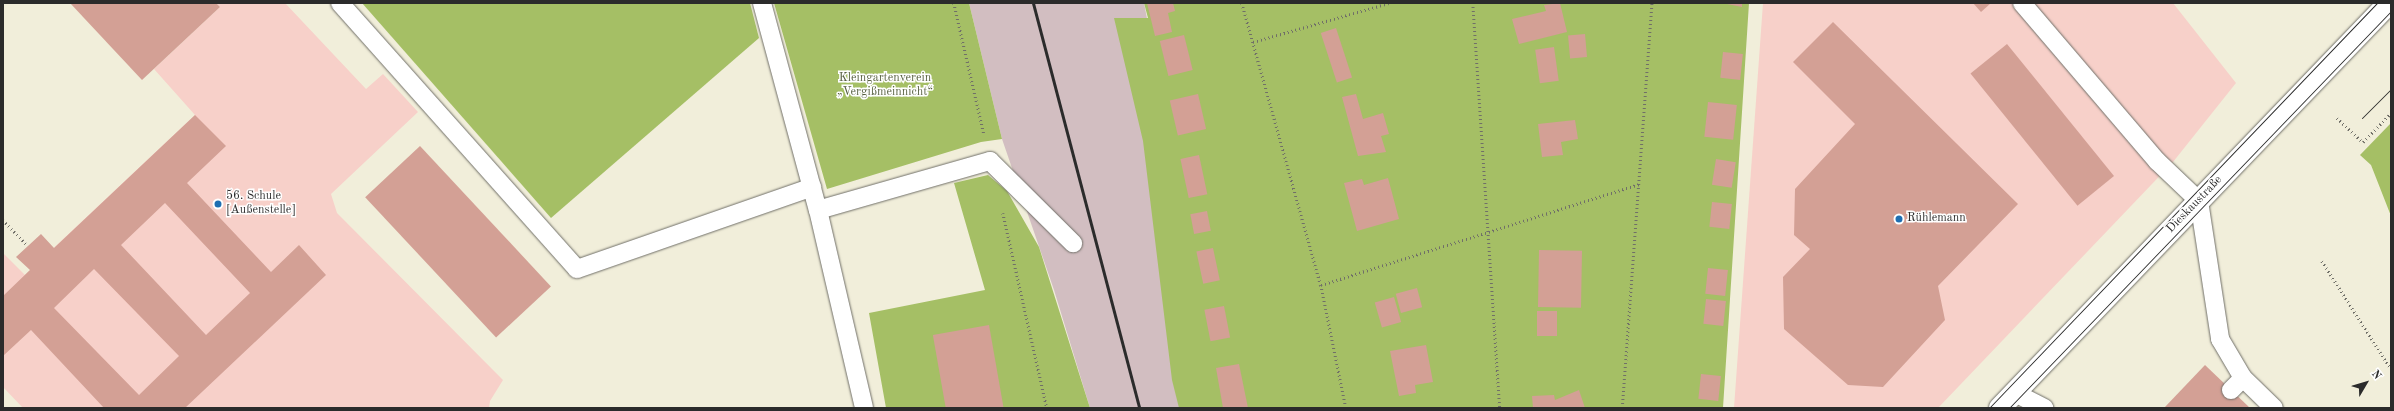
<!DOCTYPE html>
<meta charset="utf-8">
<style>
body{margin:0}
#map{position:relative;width:2394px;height:411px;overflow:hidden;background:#f1eeda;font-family:"Old Standard TT",serif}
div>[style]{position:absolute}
.built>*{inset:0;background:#f7d0c9}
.industrial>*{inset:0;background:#d2bec1}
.green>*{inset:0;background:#a5bf65}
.building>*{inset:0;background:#d3a095;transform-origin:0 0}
.path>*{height:2.5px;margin-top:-1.25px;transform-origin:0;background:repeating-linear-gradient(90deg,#706f68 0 1px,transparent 0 4px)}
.roads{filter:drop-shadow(0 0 1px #706f68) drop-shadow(0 0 1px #706f68)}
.lane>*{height:18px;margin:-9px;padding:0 9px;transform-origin:9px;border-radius:9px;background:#fff}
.secondary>*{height:22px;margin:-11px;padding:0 11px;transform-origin:11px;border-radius:11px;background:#fff}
.tram>*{height:1px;margin:-0.5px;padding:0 0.5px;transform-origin:0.5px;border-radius:0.5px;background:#2b2b2b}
.rail>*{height:3px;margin:-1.5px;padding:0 1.5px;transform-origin:1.5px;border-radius:1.5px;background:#2b2b2b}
.dots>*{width:11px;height:11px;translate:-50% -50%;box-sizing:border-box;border:2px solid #fff;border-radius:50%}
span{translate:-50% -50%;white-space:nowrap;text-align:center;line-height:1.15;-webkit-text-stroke:3px #fff;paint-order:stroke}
.park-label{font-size:12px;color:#565f3f}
.poi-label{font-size:12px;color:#2b2b2b}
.left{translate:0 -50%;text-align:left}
.street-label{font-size:12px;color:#2b2b2b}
.frame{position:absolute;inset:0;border:4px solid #2b2b2b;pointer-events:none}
.north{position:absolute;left:2346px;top:363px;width:40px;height:40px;-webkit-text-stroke:3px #fff;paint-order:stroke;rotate:52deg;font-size:11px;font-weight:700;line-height:16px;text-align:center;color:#2b2b2b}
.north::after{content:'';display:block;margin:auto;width:14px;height:18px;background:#2b2b2b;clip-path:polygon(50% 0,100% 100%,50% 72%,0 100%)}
</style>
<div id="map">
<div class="built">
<i style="clip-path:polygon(216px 3px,285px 3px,366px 89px,383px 74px,418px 112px,331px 194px,337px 213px,503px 380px,490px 401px,489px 408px,23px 408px,3px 387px,3px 253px,25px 275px,195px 115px,154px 69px,220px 7px)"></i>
<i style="clip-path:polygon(1763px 3px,2173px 3px,2236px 83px,2173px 162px,1938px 408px,1734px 408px)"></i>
</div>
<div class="industrial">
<i style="clip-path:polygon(969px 3px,1144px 3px,1223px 408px,1090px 408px,1054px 290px,1002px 139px)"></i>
</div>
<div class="green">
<i style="clip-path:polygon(362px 3px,750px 3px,759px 38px,551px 218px)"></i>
<i style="clip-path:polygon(774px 3px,969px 3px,1002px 139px,981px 142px,827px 189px)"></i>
<i style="clip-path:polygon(1144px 3px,1749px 3px,1723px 408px,1179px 408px,1172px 380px,1143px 141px,1114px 18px,1148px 18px)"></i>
<i style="clip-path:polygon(2391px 123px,2391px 216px,2371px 165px,2360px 155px)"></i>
<i style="clip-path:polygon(988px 175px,1007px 191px,1039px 247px,1090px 408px,886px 408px,869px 313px,985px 290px,954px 183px)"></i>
</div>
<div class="building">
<i style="clip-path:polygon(70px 3px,216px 3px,220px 7px,142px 80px)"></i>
<i style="clip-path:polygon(1147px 3px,1173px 3px,1175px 11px,1168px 13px,1172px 32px,1155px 36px)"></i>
<i style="clip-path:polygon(1560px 3px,1567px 32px,1519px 44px,1512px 19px,1546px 11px,1544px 5px)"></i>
<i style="clip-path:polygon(1722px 3px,1742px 3px,1742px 7px)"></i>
<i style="clip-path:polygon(1973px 3px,1991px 3px,1981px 12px)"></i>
<i style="clip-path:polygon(1833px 22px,2018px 204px,1938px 286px,1945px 320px,1883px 387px,1848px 385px,1784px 329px,1783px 277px,1810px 249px,1794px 235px,1795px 189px,1855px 124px,1793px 62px)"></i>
<i style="left:1336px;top:28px;width:52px;height:16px;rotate:72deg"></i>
<i style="left:1585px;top:34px;width:23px;height:17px;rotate:85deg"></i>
<i style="left:1184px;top:35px;width:36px;height:25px;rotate:76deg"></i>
<i style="left:2007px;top:44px;width:170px;height:47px;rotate:51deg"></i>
<i style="left:1554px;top:47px;width:34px;height:19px;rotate:82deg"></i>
<i style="left:1723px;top:52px;width:20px;height:26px;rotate:6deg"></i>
<i style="left:1198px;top:94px;width:36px;height:29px;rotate:77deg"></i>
<i style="clip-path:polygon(1356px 94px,1363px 119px,1383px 113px,1389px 134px,1381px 136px,1386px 152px,1358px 156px,1342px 97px)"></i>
<i style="left:1708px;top:102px;width:29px;height:35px;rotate:6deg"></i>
<i style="clip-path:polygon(evenodd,195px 115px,226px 146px,187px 183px,271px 272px,299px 245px,326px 275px,185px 408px,104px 408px,31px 330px,3px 356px,3px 296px,30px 270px,16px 257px,41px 234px,54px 248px,195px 115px,165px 203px,250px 293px,206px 335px,121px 245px,165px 203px,195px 115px,94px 269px,179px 356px,139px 395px,54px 308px,94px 269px)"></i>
<i style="clip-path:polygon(1575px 120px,1578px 139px,1561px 142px,1563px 155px,1542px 157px,1538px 124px)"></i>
<i style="left:420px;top:146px;width:192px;height:75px;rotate:47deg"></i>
<i style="left:1199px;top:155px;width:40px;height:19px;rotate:78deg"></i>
<i style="left:1716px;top:159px;width:20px;height:26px;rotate:9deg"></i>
<i style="clip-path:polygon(1388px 178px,1399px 219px,1357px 231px,1344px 183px,1362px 179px,1364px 185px)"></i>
<i style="left:1712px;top:202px;width:20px;height:25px;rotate:6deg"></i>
<i style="left:1207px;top:211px;width:20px;height:17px;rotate:79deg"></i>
<i style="left:1213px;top:248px;width:33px;height:17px;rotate:78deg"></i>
<i style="left:1539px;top:250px;width:43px;height:57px;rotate:1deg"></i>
<i style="left:1708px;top:268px;width:20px;height:26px;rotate:6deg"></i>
<i style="left:1417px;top:288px;width:20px;height:22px;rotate:75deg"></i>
<i style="left:1394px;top:297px;width:26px;height:20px;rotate:74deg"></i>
<i style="left:1706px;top:299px;width:20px;height:25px;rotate:6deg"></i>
<i style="left:1224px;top:306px;width:32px;height:20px;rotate:79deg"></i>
<i style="left:1537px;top:311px;width:20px;height:25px"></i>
<i style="left:989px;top:325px;width:84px;height:57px;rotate:80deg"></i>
<i style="clip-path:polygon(1426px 345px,1433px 382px,1415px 385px,1416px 393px,1399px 396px,1390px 351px)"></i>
<i style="clip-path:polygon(1239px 364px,1248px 408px,1223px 408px,1216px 368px)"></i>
<i style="clip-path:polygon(2205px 365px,2250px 408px,2164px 408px)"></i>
<i style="left:1701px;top:374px;width:20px;height:25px;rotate:6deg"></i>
<i style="clip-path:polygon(1579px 390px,1585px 408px,1533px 408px,1532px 396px,1554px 395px,1555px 400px)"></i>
</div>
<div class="path">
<i style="left:954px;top:3px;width:134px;rotate:77.1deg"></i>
<i style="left:1242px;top:3px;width:293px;rotate:74.4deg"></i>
<i style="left:1321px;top:285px;width:126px;rotate:78.5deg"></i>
<i style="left:1473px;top:3px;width:406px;rotate:86.2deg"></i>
<i style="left:1253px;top:42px;width:141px;rotate:-16deg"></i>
<i style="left:2337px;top:118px;width:35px;rotate:43deg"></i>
<i style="left:2363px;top:142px;width:40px;rotate:-46deg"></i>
<i style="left:1003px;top:213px;width:200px;rotate:77.3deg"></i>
<i style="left:3px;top:220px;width:36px;rotate:46deg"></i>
<i style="left:2322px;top:261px;width:128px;rotate:57.4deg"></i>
<i style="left:1321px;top:285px;width:334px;rotate:-17.6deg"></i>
<i style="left:1622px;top:408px;width:406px;rotate:-85.8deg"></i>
</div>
<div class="roads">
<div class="lane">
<i style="left:340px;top:3px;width:356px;rotate:48.3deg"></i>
<i style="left:577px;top:269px;width:249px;rotate:-19.2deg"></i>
<i style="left:762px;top:3px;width:214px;rotate:74.9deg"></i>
<i style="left:818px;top:210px;width:203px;rotate:76.9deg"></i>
<i style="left:2022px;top:3px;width:208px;rotate:49.5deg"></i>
<i style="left:2157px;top:161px;width:58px;rotate:43.6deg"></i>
<i style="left:2199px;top:201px;width:140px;rotate:81.3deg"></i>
<i style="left:2220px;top:339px;width:45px;rotate:59.5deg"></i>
<i style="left:2243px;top:378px;width:17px;rotate:135deg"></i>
<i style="left:818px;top:210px;width:179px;rotate:-15.9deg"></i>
<i style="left:990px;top:161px;width:117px;rotate:44.7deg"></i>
<i style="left:2243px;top:378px;width:43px;rotate:44.1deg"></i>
<i style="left:2015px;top:393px;width:33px;rotate:27deg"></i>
</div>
<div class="secondary">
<i style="left:2000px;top:408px;width:562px;rotate:-46.15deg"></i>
</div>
</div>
<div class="tram">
<i style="left:2362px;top:118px;width:41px;rotate:-45deg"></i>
<i style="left:1989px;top:408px;width:561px;rotate:-46.23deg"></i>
<i style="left:2009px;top:408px;width:551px;rotate:-46.1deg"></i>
</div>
<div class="rail">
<i style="left:1033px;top:3px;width:419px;rotate:75.3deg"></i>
</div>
<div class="dots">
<i style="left:218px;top:204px;background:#1f6fb2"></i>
<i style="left:1899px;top:219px;background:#1f6fb2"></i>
</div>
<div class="park-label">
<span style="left:885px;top:86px">Kleingartenverein<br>„Vergißmeinnicht“</span>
</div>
<div class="poi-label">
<span class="left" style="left:226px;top:204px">56. Schule<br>[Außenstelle]</span>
<span class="left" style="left:1907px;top:219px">Rühlemann</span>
</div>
<div class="street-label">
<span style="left:2195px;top:205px;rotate:-46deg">Dieskaustraße</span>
</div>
<div class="frame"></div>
<div class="north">N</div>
</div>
